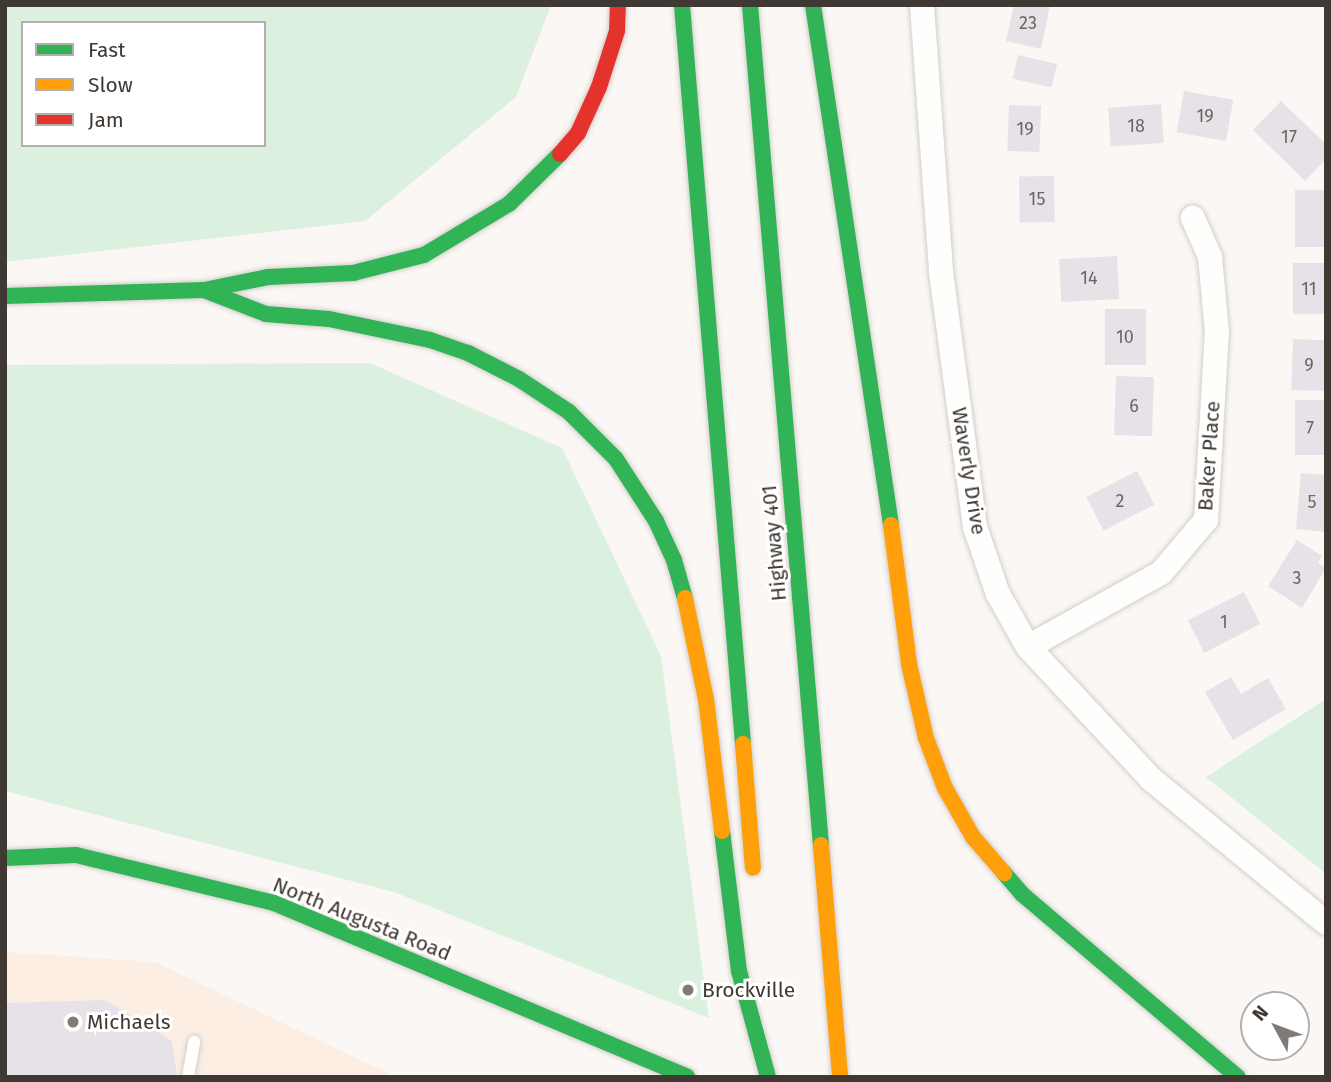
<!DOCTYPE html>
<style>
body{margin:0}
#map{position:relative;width:1331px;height:1082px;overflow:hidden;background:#faf7f4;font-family:"Fira Sans",sans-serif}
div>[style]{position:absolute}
.built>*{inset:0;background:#fdeee4}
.green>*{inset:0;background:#dcf0e0}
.building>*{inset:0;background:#e7e2e7;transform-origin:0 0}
.roads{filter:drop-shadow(0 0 2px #d3cecb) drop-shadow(0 0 2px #d3cecb)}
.lane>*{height:12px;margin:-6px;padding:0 6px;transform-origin:6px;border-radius:6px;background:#fefefd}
.street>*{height:24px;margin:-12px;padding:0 12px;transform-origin:12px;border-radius:12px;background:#fefefd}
.fast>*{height:16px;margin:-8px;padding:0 8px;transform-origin:8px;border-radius:8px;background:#30b455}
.slow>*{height:16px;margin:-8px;padding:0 8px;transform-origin:8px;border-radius:8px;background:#ff9f0a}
.jam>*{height:16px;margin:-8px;padding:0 8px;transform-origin:8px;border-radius:8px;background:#e5322d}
.dots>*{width:19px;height:19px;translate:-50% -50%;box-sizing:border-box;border:4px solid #fff;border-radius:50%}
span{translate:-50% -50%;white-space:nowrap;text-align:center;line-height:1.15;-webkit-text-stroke:6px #fff;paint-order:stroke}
.number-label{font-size:18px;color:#6c6563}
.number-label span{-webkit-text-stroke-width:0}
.street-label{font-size:21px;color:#3f3833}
.poi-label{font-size:21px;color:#3f3833}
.left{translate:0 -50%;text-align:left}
.frame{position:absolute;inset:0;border:7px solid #3f3833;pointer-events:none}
.legend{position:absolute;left:21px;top:21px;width:245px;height:126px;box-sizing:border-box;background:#fff;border:2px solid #b2afad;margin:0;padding:9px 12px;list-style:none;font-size:21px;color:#3f3833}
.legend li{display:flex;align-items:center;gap:14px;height:35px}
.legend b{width:35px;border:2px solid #b2afad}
.north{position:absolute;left:1240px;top:991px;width:70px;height:70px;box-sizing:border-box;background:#fff;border:2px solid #b2afad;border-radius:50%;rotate:311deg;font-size:19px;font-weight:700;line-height:28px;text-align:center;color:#3f3833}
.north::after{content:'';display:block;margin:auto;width:24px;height:32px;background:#807b77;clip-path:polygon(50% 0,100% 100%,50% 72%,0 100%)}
</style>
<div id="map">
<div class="built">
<i style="clip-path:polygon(5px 952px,155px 962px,396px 1077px,5px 1077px)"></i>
</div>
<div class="green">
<i style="clip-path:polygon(evenodd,5px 5px,551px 5px,516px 97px,365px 221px,5px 262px,5px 5px,23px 23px,264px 23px,264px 145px,23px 145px,23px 23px)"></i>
<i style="clip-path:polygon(370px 363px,562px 448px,661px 656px,709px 1018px,394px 892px,5px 791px,5px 365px)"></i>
<i style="clip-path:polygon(1326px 699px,1326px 874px,1206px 777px)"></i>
</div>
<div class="building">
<i style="clip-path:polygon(1014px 5px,1050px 5px,1041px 49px,1006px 41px)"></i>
<i style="left:1018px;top:55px;width:40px;height:24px;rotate:13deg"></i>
<i style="left:1184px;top:91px;width:50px;height:42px;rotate:10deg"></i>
<i style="clip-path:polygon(1281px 101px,1326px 144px,1326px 159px,1305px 181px,1253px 130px)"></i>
<i style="left:1161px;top:104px;width:39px;height:53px;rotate:86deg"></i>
<i style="left:1009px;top:105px;width:32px;height:46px;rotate:2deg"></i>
<i style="left:1054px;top:176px;width:46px;height:35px;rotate:89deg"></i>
<i style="left:1326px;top:190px;width:57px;height:31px;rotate:90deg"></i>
<i style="left:1117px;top:256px;width:43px;height:58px;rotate:87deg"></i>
<i style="left:1293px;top:263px;width:33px;height:51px"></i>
<i style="left:1105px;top:309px;width:41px;height:56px"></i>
<i style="left:1293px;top:339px;width:33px;height:51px;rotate:2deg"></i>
<i style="left:1116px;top:376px;width:38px;height:59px;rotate:2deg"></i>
<i style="left:1295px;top:400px;width:31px;height:55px"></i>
<i style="left:1137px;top:471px;width:38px;height:57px;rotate:63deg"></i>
<i style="clip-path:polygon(1301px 473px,1326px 475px,1326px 532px,1296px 529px)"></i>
<i style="clip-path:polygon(1297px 540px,1322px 556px,1318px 563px,1326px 568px,1302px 608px,1268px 586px)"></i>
<i style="left:1244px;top:592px;width:36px;height:63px;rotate:63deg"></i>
<i style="clip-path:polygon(1231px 677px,1241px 694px,1268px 678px,1286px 709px,1233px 740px,1205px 692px)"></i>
<i style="clip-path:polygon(105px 1000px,172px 1041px,177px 1077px,5px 1077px,5px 1003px)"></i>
</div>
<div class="roads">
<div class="lane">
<i style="left:188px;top:1077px;width:36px;rotate:-80deg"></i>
</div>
<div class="street">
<i style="left:922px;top:5px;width:268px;rotate:85.9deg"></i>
<i style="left:941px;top:272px;width:257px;rotate:82.4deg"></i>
<i style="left:975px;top:527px;width:71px;rotate:71.1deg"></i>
<i style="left:998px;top:594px;width:61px;rotate:60.5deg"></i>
<i style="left:1028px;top:647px;width:180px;rotate:47deg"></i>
<i style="left:1151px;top:779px;width:227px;rotate:39.4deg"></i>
<i style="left:1028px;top:647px;width:152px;rotate:-29.1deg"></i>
<i style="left:1161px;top:573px;width:70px;rotate:-49.7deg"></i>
<i style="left:1206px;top:520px;width:188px;rotate:-86.7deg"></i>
<i style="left:1217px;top:332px;width:75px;rotate:-95.3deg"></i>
<i style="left:1210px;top:257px;width:43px;rotate:-113.6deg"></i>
</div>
<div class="fast">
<i style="left:682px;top:5px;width:742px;rotate:85.28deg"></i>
<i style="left:750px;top:5px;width:843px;rotate:85.17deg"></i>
<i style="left:813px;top:5px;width:526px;rotate:81.47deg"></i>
<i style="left:204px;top:290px;width:66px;rotate:21.2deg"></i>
<i style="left:266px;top:314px;width:63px;rotate:4.5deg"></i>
<i style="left:329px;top:319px;width:103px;rotate:11.7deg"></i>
<i style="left:430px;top:340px;width:40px;rotate:18.9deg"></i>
<i style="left:468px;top:353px;width:57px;rotate:27deg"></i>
<i style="left:519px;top:379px;width:60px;rotate:33.4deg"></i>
<i style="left:569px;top:412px;width:66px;rotate:45deg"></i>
<i style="left:616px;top:459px;width:74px;rotate:57.2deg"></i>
<i style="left:656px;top:521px;width:43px;rotate:65.2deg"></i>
<i style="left:674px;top:560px;width:40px;rotate:74deg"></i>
<i style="left:5px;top:296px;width:199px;rotate:-1.7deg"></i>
<i style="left:204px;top:290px;width:65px;rotate:-11.5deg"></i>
<i style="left:268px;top:277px;width:85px;rotate:-2.7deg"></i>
<i style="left:353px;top:273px;width:73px;rotate:-14.2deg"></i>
<i style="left:424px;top:255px;width:99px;rotate:-31deg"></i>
<i style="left:509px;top:204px;width:71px;rotate:-44.4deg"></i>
<i style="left:722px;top:831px;width:141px;rotate:83.1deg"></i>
<i style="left:739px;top:971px;width:110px;rotate:74.7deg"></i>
<i style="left:5px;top:858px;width:71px;rotate:-2.4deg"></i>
<i style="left:76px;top:855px;width:204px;rotate:13.6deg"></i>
<i style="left:274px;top:903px;width:448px;rotate:22.8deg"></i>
<i style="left:1004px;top:873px;width:28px;rotate:49deg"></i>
<i style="left:1022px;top:894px;width:283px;rotate:40.3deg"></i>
</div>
<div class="slow">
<i style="left:891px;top:525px;width:140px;rotate:82.6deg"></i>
<i style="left:909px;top:664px;width:76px;rotate:77.1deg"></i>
<i style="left:926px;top:738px;width:53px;rotate:69.2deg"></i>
<i style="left:945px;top:788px;width:56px;rotate:60.3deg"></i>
<i style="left:973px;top:837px;width:48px;rotate:49.3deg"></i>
<i style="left:685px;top:598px;width:103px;rotate:78.3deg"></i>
<i style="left:706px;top:699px;width:133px;rotate:83.1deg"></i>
<i style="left:743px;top:744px;width:124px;rotate:85.4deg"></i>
<i style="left:821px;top:845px;width:233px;rotate:85.3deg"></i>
</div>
<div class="jam">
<i style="left:560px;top:154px;width:28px;rotate:-49deg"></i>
<i style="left:578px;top:133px;width:51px;rotate:-65.5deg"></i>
<i style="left:599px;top:87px;width:59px;rotate:-72.2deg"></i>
<i style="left:617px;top:31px;width:26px;rotate:-88deg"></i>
</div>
</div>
<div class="dots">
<i style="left:688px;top:990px;background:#807b77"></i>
<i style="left:73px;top:1022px;background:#807b77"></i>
</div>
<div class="number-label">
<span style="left:1028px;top:23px">23</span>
<span style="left:1205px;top:116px">19</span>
<span style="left:1136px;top:126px">18</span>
<span style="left:1025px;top:129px">19</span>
<span style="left:1289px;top:137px">17</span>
<span style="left:1037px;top:199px">15</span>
<span style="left:1089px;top:278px">14</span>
<span style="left:1309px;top:289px">11</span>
<span style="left:1125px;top:337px">10</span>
<span style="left:1309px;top:365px">9</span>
<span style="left:1134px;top:406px">6</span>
<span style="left:1310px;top:428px">7</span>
<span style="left:1120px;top:501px">2</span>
<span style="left:1312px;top:502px">5</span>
<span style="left:1297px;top:578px">3</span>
<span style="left:1224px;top:622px">1</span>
</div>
<div class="street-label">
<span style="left:1209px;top:456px;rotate:-86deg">Baker Place</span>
<span style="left:969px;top:471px;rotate:81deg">Waverly Drive</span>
<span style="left:774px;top:543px;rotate:-95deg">Highway 401</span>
<span style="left:362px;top:919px;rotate:22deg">North Augusta Road</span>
</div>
<div class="poi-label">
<span class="left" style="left:702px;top:990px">Brockville</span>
<span class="left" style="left:87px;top:1022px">Michaels</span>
</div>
<div class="frame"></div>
<ul class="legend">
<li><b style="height:9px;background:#30b455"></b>Fast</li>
<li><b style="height:9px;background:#ff9f0a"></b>Slow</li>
<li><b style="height:9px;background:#e5322d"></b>Jam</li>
</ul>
<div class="north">N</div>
</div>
